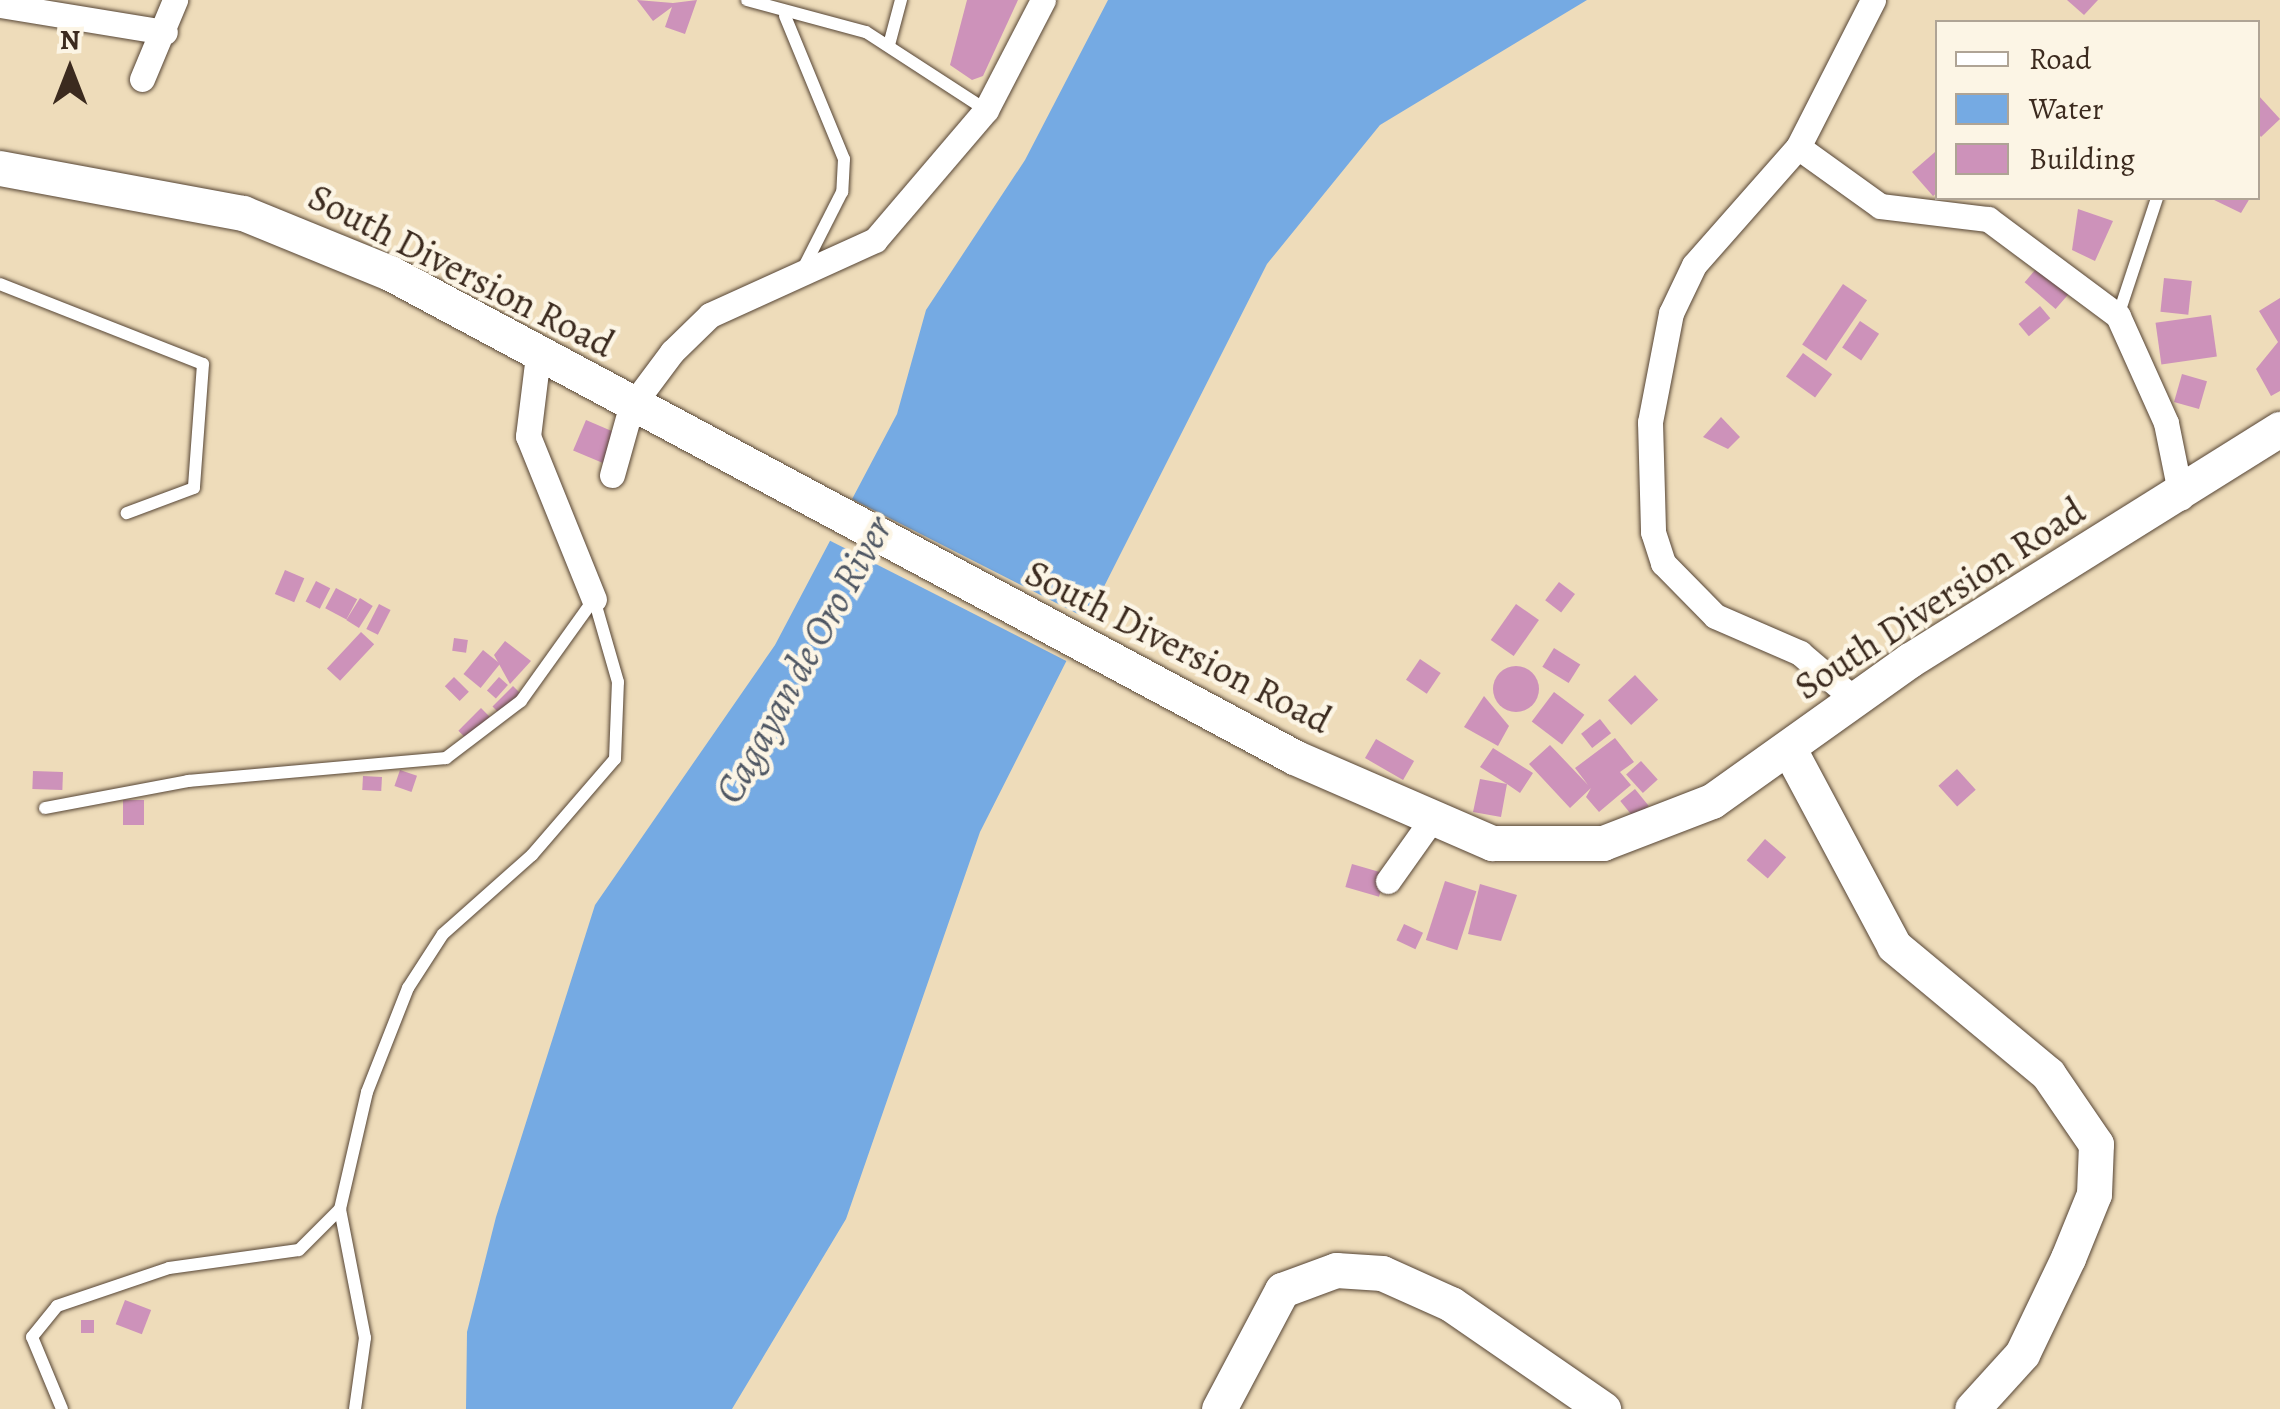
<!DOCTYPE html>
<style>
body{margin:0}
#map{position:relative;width:2280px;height:1409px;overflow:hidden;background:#eedcba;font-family:Alegreya,serif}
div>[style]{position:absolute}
.water>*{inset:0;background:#75aae3}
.pier>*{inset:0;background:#eedcba;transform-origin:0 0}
.building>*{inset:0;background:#cd92ba;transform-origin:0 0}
.round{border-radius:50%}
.roads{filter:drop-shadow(0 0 2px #564535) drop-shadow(0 0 2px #564535)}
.lane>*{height:12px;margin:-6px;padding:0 6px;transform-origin:6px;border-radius:6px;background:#fff}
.street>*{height:25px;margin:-12.5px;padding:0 12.5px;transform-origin:12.5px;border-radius:12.5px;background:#fff}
.secondary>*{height:35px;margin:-17.5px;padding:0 17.5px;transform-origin:17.5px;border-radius:17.5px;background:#fff}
span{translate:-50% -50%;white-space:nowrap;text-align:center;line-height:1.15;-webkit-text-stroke:9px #fcf5e5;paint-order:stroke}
.street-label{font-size:38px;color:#3b2a1e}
.water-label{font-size:40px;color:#4f5763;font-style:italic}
.legend{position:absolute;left:1935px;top:20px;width:325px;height:180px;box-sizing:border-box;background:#fcf5e5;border:2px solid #afa495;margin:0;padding:12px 18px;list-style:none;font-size:30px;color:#3b2a1e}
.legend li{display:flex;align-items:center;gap:20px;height:50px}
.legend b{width:50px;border:2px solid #afa495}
.north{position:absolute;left:20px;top:20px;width:100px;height:100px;-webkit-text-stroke:8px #fcf5e5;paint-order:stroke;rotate:0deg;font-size:28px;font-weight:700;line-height:40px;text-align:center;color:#3b2a1e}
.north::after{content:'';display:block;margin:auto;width:35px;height:45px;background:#3b2a1e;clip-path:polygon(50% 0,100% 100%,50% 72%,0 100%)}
</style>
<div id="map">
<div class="water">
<i style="clip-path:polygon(1108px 0,1587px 0,1380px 125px,1267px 264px,980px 832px,846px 1219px,732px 1409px,466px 1409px,467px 1332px,496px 1217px,595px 905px,775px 645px,897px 414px,926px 310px,1025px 160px)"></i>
</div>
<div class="pier">
<i style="left:848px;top:497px;width:275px;height:47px;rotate:27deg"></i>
</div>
<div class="building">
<i style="clip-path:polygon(637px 0,673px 3px,697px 0,685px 34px,665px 27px,672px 7px,653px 21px)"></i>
<i style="clip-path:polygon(967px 0,1018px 0,983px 76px,972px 80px,950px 65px)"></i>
<i style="clip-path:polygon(2067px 0,2098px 0,2084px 15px)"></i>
<i style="clip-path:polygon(2258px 95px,2280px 119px,2261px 137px,2258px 133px)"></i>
<i style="clip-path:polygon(1935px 152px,1938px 192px,1933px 196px,1912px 172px)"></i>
<i style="clip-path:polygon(2210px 198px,2250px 198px,2241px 213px)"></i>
<i style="clip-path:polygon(2078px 209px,2113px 221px,2095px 261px,2072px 250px)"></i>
<i style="left:2043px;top:261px;width:41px;height:28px;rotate:41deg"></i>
<i style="left:2164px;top:278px;width:28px;height:34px;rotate:6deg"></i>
<i style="left:1843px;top:284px;width:29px;height:73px;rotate:34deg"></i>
<i style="clip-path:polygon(2280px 298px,2280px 391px,2271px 396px,2256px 369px,2278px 342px,2259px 311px)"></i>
<i style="left:2040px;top:306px;width:16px;height:28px;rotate:50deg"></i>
<i style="left:2211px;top:315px;width:42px;height:56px;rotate:82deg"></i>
<i style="left:1860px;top:321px;width:23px;height:32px;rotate:34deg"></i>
<i style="left:1803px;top:353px;width:36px;height:29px;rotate:36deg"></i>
<i style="left:2182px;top:374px;width:26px;height:29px;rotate:16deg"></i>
<i style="clip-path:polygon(1721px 417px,1740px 437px,1728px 449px,1703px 437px)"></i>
<i style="left:586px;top:420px;width:33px;height:33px;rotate:23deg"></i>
<i style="left:285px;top:570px;width:21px;height:26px;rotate:23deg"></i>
<i style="left:316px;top:581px;width:16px;height:23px;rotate:27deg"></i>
<i style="left:1559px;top:582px;width:20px;height:23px;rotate:37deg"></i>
<i style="left:336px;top:588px;width:24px;height:23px;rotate:28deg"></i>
<i style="left:360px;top:598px;width:15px;height:26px;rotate:32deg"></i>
<i style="left:379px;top:604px;width:13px;height:28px;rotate:27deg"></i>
<i style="left:1516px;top:604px;width:28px;height:44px;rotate:35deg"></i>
<i style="left:361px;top:632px;width:18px;height:50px;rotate:43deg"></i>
<i style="left:454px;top:638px;width:14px;height:13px;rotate:8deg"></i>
<i style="clip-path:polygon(505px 641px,531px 661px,510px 684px,494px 655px)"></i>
<i style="left:1554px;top:648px;width:31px;height:22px;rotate:32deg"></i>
<i style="left:483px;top:650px;width:22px;height:31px;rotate:39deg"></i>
<i style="left:1420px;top:659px;width:25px;height:25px;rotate:34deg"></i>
<i class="round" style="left:1493px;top:666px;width:46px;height:46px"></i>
<i style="left:1635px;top:675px;width:34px;height:37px;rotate:47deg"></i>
<i style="left:454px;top:677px;width:21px;height:13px;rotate:45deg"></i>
<i style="left:499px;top:677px;width:12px;height:18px;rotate:42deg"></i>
<i style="left:513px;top:686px;width:13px;height:29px;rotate:45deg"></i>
<i style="left:1554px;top:692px;width:38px;height:37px;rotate:37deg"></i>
<i style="clip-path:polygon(1484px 696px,1509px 726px,1498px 746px,1464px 727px)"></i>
<i style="left:481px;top:708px;width:14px;height:32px;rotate:45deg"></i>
<i style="left:1600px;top:719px;width:18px;height:24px;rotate:52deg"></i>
<i style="clip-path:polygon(1615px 738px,1634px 762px,1620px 772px,1631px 785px,1599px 812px,1586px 797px,1591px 788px,1570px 808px,1529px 764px,1550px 745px,1588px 785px,1575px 768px)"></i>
<i style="left:1376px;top:739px;width:44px;height:22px;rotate:30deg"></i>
<i style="clip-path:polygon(1493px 748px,1533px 773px,1520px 793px,1507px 784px,1501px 817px,1473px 812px,1480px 779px,1507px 784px,1480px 767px)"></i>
<i style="left:1641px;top:761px;width:25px;height:20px;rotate:48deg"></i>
<i style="left:1957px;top:769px;width:28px;height:25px;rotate:48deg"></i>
<i style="left:400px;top:770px;width:18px;height:17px;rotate:19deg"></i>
<i style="left:33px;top:771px;width:30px;height:18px;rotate:2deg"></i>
<i style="left:363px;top:776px;width:19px;height:14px;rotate:3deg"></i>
<i style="left:1635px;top:789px;width:22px;height:19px;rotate:51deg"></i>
<i style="left:123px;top:800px;width:21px;height:25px"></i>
<i style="left:1765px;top:839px;width:28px;height:28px;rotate:41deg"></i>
<i style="left:1352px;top:864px;width:35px;height:24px;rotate:16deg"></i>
<i style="left:1445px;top:881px;width:33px;height:62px;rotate:18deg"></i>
<i style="clip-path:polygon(1480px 884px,1517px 895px,1501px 941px,1468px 934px)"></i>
<i style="left:1404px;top:924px;width:21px;height:18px;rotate:25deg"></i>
<i style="left:125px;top:1300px;width:28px;height:26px;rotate:21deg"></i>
<i style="left:81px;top:1320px;width:13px;height:13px"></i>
</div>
<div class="roads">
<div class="lane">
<i style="left:747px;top:0;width:123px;rotate:15.1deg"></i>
<i style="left:866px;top:32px;width:143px;rotate:33deg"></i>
<i style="left:785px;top:16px;width:155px;rotate:67.6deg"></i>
<i style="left:844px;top:159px;width:33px;rotate:93deg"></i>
<i style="left:842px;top:192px;width:89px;rotate:116.9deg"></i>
<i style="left:889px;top:45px;width:47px;rotate:-75.1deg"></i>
<i style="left:0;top:284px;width:218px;rotate:21.5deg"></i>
<i style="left:203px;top:364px;width:124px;rotate:94.2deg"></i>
<i style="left:194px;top:488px;width:72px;rotate:159.5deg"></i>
<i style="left:2118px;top:316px;width:124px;rotate:-71.7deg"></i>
<i style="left:45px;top:808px;width:146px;rotate:-10.7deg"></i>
<i style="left:188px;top:781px;width:259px;rotate:-5.1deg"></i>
<i style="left:446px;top:758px;width:94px;rotate:-37.2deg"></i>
<i style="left:521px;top:701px;width:125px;rotate:-54.4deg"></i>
<i style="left:62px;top:1409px;width:78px;rotate:-112.6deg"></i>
<i style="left:32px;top:1337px;width:40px;rotate:-51deg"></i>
<i style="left:57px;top:1306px;width:118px;rotate:-18.7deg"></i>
<i style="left:169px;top:1268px;width:131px;rotate:-7.9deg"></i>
<i style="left:299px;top:1250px;width:58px;rotate:-45deg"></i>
<i style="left:355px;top:1409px;width:72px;rotate:-82deg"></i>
<i style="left:365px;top:1338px;width:131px;rotate:-101deg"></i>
<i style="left:340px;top:1209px;width:120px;rotate:-77deg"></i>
<i style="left:367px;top:1092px;width:112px;rotate:-68.5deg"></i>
<i style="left:408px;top:988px;width:64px;rotate:-57.1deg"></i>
<i style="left:443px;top:934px;width:119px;rotate:-41.6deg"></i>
<i style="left:532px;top:855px;width:127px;rotate:-49.2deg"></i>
<i style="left:615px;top:759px;width:77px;rotate:-87.8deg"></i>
<i style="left:618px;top:682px;width:86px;rotate:-106.1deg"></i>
</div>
<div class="street">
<i style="left:1873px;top:0;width:165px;rotate:117deg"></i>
<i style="left:1798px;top:147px;width:101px;rotate:35.7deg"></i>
<i style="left:1880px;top:206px;width:109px;rotate:6.9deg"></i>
<i style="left:1988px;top:219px;width:162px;rotate:36.7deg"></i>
<i style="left:2118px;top:316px;width:117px;rotate:65.8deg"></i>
<i style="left:2166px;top:423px;width:76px;rotate:78.5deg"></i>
<i style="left:0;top:5px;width:167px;rotate:9.3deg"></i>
<i style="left:142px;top:79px;width:86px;rotate:-67.3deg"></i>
<i style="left:1798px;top:147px;width:157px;rotate:131.4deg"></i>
<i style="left:1694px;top:265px;width:53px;rotate:115.6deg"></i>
<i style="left:1671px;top:313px;width:111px;rotate:100.9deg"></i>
<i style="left:1650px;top:422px;width:110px;rotate:88.4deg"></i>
<i style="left:1653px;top:532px;width:33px;rotate:72deg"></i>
<i style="left:1663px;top:563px;width:74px;rotate:45.5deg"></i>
<i style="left:1715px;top:616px;width:93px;rotate:23.5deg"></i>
<i style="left:1800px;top:653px;width:72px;rotate:40.5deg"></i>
<i style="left:538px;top:355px;width:82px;rotate:97deg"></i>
<i style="left:528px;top:436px;width:176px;rotate:68deg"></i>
<i style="left:612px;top:475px;width:71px;rotate:-74.4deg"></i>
<i style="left:631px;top:407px;width:69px;rotate:-53.3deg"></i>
<i style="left:672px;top:352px;width:53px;rotate:-44.2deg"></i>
<i style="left:710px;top:315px;width:181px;rotate:-24.4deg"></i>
<i style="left:875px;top:240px;width:171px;rotate:-49.5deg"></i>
<i style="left:986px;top:110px;width:124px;rotate:-62.6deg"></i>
<i style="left:1388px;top:881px;width:72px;rotate:-54.6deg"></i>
</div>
<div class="secondary">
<i style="left:0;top:168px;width:247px;rotate:10.5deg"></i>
<i style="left:243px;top:213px;width:159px;rotate:22.2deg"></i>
<i style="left:390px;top:273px;width:1025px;rotate:28.16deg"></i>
<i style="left:1294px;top:757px;width:216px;rotate:23.5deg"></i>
<i style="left:1492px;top:843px;width:111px"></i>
<i style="left:1603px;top:843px;width:117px;rotate:-21.1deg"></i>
<i style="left:1712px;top:801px;width:243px;rotate:-35.5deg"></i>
<i style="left:1910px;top:660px;width:436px;rotate:-32deg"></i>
<i style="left:1789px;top:749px;width:223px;rotate:61.9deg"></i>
<i style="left:1894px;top:946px;width:200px;rotate:39.7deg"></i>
<i style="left:2048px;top:1074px;width:85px;rotate:55.6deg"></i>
<i style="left:2096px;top:1144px;width:50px;rotate:92.3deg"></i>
<i style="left:2094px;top:1194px;width:69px;rotate:112.1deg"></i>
<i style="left:2068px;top:1258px;width:106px;rotate:115.6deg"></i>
<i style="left:2022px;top:1354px;width:74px;rotate:132.3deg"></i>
<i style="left:1219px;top:1409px;width:135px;rotate:-62.1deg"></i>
<i style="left:1282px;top:1290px;width:58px;rotate:-20.3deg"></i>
<i style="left:1336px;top:1270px;width:46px;rotate:3.7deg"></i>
<i style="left:1382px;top:1273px;width:76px;rotate:24.2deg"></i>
<i style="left:1451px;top:1304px;width:185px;rotate:34.6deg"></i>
</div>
</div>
<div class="street-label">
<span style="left:461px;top:271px;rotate:27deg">South Diversion Road</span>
<span style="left:1940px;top:599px;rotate:-33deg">South Diversion Road</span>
<span style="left:1178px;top:647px;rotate:27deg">South Diversion Road</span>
</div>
<div class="water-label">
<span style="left:804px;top:660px;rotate:-61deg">Cagayan de Oro River</span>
</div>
<ul class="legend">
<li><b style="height:12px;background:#fff"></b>Road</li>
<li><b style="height:28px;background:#75aae3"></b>Water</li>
<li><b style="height:28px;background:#cd92ba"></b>Building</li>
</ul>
<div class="north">N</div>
</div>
